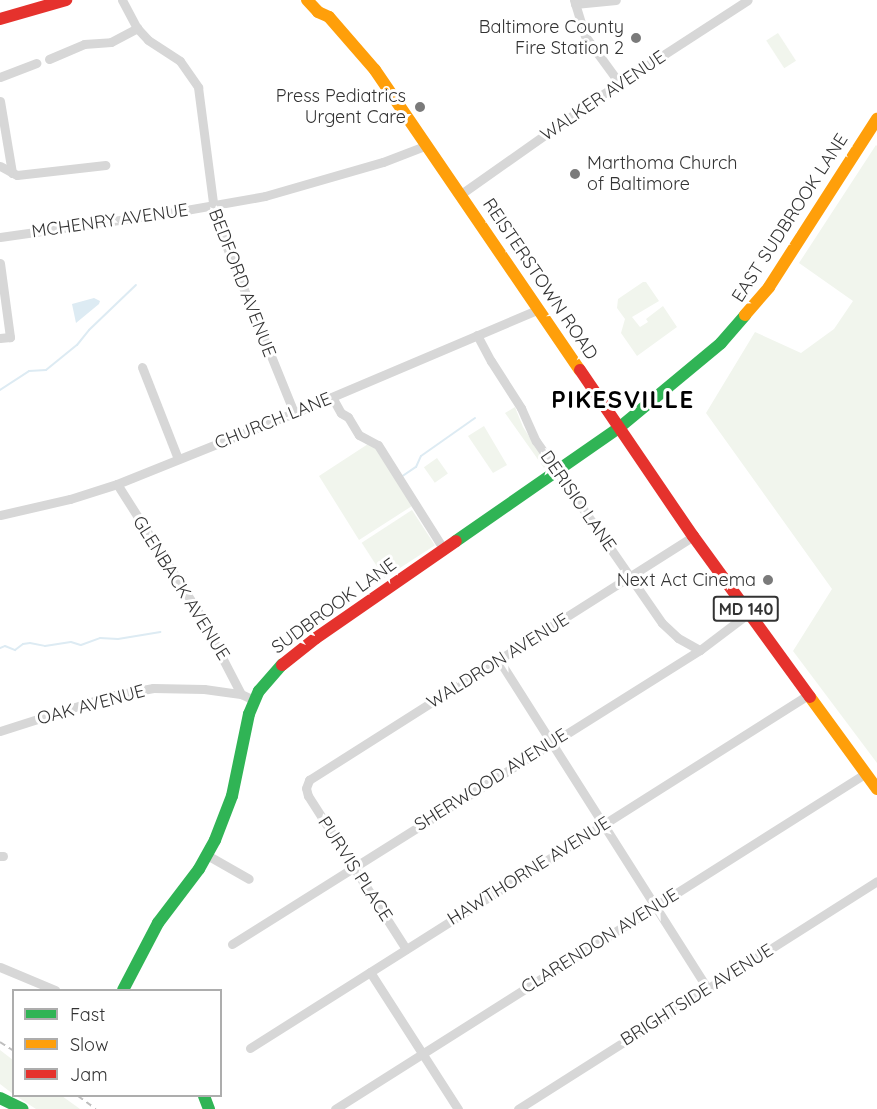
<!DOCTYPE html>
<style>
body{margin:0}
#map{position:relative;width:877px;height:1109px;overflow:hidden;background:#fff;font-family:Quicksand,sans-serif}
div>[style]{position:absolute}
.green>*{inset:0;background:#f1f5ed;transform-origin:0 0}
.water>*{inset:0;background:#ddebf3}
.stream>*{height:2px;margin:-1px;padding:0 1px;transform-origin:1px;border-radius:1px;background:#ddebf3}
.street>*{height:9px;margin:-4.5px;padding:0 4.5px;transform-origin:4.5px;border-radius:4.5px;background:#d7d7d7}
.fast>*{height:12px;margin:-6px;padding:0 6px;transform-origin:6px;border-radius:6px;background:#30b455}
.slow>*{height:12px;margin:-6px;padding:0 6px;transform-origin:6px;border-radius:6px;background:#ff9f0a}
.jam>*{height:12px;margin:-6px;padding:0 6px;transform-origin:6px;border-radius:6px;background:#e5322d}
.rail>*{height:2px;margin-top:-1px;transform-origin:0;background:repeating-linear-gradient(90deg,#bebebe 0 6px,transparent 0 10.5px)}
.dots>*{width:16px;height:16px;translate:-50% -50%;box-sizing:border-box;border:3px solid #fff;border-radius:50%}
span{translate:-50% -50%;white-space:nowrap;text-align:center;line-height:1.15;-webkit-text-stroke:6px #fff;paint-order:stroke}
.shield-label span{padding:2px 4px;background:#fff;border:2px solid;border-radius:4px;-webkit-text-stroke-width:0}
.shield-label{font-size:16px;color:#333;font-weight:700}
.poi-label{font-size:18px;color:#333}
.right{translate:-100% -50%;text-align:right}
.left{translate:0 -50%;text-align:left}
.street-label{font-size:18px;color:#333}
.district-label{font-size:24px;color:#000;font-weight:700;letter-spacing:1.5px}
.legend{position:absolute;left:12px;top:989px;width:210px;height:108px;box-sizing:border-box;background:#fff;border:2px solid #adadad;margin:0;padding:8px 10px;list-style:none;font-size:18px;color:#333}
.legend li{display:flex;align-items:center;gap:12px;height:30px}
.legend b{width:30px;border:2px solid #adadad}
</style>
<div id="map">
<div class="green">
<i style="left:778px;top:33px;width:33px;height:14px;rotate:57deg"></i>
<i style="clip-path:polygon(876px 145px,877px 146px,877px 763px,793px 651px,832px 589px,706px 413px,755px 332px,801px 353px,834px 329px,853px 301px,799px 263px)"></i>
<i style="clip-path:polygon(643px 282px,646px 282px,659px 301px,632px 317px,640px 327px,648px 322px,646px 319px,663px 306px,677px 327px,637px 356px,621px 333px,625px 319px,617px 308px,618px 299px)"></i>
<i style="clip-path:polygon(515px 407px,523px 427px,547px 464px,544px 468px,505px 413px)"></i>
<i style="clip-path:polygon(484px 426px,507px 465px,493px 473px,468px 436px)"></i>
<i style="clip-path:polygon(368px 444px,374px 446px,412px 506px,359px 540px,319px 476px)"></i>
<i style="left:437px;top:458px;width:19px;height:16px;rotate:55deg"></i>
<i style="left:412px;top:510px;width:42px;height:60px;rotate:57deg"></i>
<i style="clip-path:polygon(0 1050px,13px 1060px,13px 1094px,0 1084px)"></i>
<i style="clip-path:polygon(16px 1096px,62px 1096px,80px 1109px,36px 1109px)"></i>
</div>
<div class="water">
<i style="clip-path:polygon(94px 298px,100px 301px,99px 304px,76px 323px,72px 304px)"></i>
</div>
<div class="stream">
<i style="left:0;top:390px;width:35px;rotate:-33deg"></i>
<i style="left:29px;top:371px;width:17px;rotate:-3deg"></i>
<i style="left:46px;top:370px;width:40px;rotate:-39deg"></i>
<i style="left:77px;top:345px;width:19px;rotate:-51deg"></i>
<i style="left:89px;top:330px;width:65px;rotate:-43.8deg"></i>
<i style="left:401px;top:477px;width:18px;rotate:-34deg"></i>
<i style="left:416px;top:467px;width:12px;rotate:-66deg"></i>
<i style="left:421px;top:456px;width:66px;rotate:-35.1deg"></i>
<i style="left:0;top:648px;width:5px;rotate:-22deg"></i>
<i style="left:5px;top:646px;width:11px;rotate:22deg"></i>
<i style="left:15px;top:650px;width:10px;rotate:-37deg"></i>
<i style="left:23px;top:644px;width:7px;rotate:-8deg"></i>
<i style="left:30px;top:643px;width:15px;rotate:11deg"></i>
<i style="left:45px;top:646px;width:26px;rotate:-9deg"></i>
<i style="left:71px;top:642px;width:10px;rotate:17deg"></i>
<i style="left:81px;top:645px;width:20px;rotate:-20deg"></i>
<i style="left:100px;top:638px;width:18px;rotate:3deg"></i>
<i style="left:118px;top:639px;width:43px;rotate:-9.5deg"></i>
</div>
<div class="street">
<i style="left:122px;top:0;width:32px;rotate:62deg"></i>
<i style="left:137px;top:28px;width:16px;rotate:47deg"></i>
<i style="left:148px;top:40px;width:38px;rotate:33deg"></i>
<i style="left:180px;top:61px;width:32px;rotate:55deg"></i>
<i style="left:198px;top:87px;width:132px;rotate:82.6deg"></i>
<i style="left:215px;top:218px;width:210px;rotate:67.9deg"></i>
<i style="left:574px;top:0;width:38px;rotate:73deg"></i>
<i style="left:585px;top:36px;width:59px;rotate:53.9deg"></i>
<i style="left:575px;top:4px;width:41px;rotate:-5.6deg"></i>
<i style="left:49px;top:59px;width:38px;rotate:-23deg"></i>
<i style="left:84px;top:44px;width:27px;rotate:-4deg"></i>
<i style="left:111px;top:42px;width:30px;rotate:-28deg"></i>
<i style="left:0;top:77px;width:39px;rotate:-21deg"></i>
<i style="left:0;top:101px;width:73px;rotate:80.5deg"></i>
<i style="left:0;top:166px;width:19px;rotate:28deg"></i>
<i style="left:17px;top:175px;width:89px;rotate:-6.5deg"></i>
<i style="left:461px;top:194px;width:170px;rotate:-35.2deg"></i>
<i style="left:600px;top:96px;width:176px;rotate:-33deg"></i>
<i style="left:0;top:237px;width:171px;rotate:-8.1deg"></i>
<i style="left:169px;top:213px;width:97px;rotate:-10deg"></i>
<i style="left:265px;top:196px;width:123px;rotate:-16.1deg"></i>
<i style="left:383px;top:162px;width:47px;rotate:-21.1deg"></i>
<i style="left:0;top:263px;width:75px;rotate:82.3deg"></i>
<i style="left:10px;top:337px;width:10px;rotate:174deg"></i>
<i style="left:477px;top:335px;width:30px;rotate:62deg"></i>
<i style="left:491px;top:361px;width:56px;rotate:57.4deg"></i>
<i style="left:521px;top:408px;width:36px;rotate:66deg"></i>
<i style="left:536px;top:441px;width:221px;rotate:55.3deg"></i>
<i style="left:662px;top:623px;width:22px;rotate:43deg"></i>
<i style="left:678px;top:638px;width:25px;rotate:29deg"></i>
<i style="left:142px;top:367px;width:99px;rotate:68.6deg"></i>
<i style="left:332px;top:397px;width:18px;rotate:61deg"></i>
<i style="left:341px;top:413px;width:8px;rotate:30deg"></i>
<i style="left:348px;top:417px;width:21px;rotate:59deg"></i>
<i style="left:359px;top:435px;width:21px;rotate:28deg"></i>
<i style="left:378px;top:445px;width:124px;rotate:57.8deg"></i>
<i style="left:117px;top:484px;width:153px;rotate:57.6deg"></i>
<i style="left:199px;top:613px;width:91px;rotate:62.6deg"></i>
<i style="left:0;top:515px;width:72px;rotate:-12.9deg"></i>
<i style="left:70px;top:499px;width:49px;rotate:-17.7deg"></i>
<i style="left:117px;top:484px;width:191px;rotate:-21.9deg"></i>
<i style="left:294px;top:413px;width:266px;rotate:-23deg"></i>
<i style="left:499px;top:660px;width:390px;rotate:57.6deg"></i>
<i style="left:0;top:731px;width:115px;rotate:-17.7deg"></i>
<i style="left:110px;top:696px;width:44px;rotate:-10.5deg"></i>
<i style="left:153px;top:688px;width:51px;rotate:1.1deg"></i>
<i style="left:204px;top:689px;width:37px;rotate:8deg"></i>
<i style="left:241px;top:694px;width:14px;rotate:25deg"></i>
<i style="left:207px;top:855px;width:48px;rotate:29.7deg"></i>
<i style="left:0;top:856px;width:3px"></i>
<i style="left:232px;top:944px;width:553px;rotate:-32.14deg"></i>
<i style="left:700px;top:650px;width:61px;rotate:-37.1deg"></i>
<i style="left:406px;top:949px;width:182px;rotate:-122.6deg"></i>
<i style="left:308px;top:796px;width:8px;rotate:-104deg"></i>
<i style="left:306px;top:788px;width:9px;rotate:-69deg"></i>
<i style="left:309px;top:780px;width:455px;rotate:-32.4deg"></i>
<i style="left:0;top:967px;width:60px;rotate:22.7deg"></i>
<i style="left:370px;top:972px;width:163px;rotate:57.3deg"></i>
<i style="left:250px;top:1048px;width:660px;rotate:-32.32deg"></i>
<i style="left:335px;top:1109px;width:628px;rotate:-32.32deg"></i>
<i style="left:518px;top:1109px;width:425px;rotate:-32.4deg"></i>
</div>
<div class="fast">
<i style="left:456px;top:541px;width:200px;rotate:-34.8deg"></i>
<i style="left:620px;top:427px;width:131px;rotate:-39.7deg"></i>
<i style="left:721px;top:343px;width:37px;rotate:-49deg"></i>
<i style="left:123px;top:990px;width:76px;rotate:-62.4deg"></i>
<i style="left:158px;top:923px;width:68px;rotate:-52.8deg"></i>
<i style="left:199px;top:869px;width:33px;rotate:-61deg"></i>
<i style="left:215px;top:840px;width:47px;rotate:-68.9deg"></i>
<i style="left:232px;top:796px;width:84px;rotate:-78.3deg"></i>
<i style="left:249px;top:714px;width:25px;rotate:-67deg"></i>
<i style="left:259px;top:691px;width:35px;rotate:-49deg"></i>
<i style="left:204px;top:1096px;width:14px;rotate:69deg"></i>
<i style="left:0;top:1098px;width:25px;rotate:26deg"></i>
</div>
<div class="slow">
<i style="left:307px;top:0;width:16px;rotate:47deg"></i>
<i style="left:318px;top:12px;width:12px;rotate:24deg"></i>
<i style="left:329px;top:17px;width:70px;rotate:49deg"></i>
<i style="left:375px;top:70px;width:363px;rotate:55.7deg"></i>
<i style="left:745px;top:315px;width:37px;rotate:-49deg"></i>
<i style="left:769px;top:287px;width:200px;rotate:-57.3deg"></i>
<i style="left:810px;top:697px;width:114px;rotate:53.9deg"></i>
</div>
<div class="jam">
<i style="left:0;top:19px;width:69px;rotate:-16.1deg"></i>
<i style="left:580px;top:370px;width:201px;rotate:55.8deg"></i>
<i style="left:693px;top:536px;width:199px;rotate:54deg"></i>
<i style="left:282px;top:665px;width:43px;rotate:-38.5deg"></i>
<i style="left:316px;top:638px;width:170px;rotate:-34.7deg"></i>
</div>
<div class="rail">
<i style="left:0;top:1042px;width:17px;rotate:33deg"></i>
<i style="left:78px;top:1096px;width:22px;rotate:36deg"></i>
</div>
<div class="dots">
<i style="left:636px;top:38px;background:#7a7a7a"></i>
<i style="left:420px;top:107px;background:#7a7a7a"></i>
<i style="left:575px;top:174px;background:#7a7a7a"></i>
<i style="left:768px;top:580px;background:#7a7a7a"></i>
</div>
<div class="shield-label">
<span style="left:746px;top:609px">MD 140</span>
</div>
<div class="poi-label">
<span class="right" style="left:624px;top:38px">Baltimore County<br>Fire Station 2</span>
<span class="right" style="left:406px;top:107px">Press Pediatrics<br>Urgent Care</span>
<span class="left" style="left:587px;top:174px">Marthoma Church<br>of Baltimore</span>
<span class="right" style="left:756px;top:580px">Next Act Cinema</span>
</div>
<div class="street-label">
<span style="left:603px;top:96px;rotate:-34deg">WALKER AVENUE</span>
<span style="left:790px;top:218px;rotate:-57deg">EAST SUDBROOK LANE</span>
<span style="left:110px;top:221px;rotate:-8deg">MCHENRY AVENUE</span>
<span style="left:540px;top:279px;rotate:56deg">REISTERSTOWN ROAD</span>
<span style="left:242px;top:283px;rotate:69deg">BEDFORD AVENUE</span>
<span style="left:273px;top:421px;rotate:-22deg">CHURCH LANE</span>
<span style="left:578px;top:501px;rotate:55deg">DERISIO LANE</span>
<span style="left:181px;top:588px;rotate:58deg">GLENBACK AVENUE</span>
<span style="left:334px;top:606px;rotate:-36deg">SUDBROOK LANE</span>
<span style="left:498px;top:661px;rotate:-32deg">WALDRON AVENUE</span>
<span style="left:91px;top:705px;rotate:-15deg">OAK AVENUE</span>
<span style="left:491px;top:780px;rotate:-32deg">SHERWOOD AVENUE</span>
<span style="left:355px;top:869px;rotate:57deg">PURVIS PLACE</span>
<span style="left:529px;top:871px;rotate:-32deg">HAWTHORNE AVENUE</span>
<span style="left:600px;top:941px;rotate:-32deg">CLARENDON AVENUE</span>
<span style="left:697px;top:995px;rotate:-32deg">BRIGHTSIDE AVENUE</span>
</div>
<div class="district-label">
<span style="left:623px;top:400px">PIKESVILLE</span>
</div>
<ul class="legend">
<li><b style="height:8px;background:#30b455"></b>Fast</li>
<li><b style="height:8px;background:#ff9f0a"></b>Slow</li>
<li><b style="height:8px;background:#e5322d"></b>Jam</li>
</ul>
</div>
